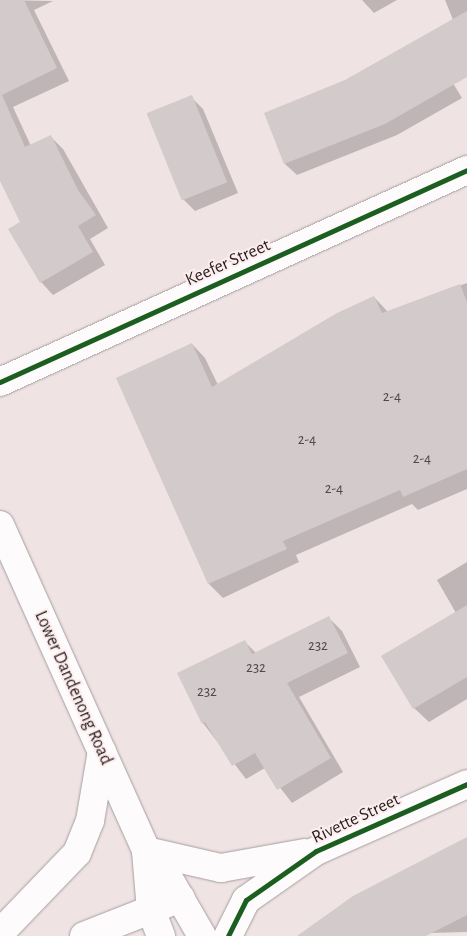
<!DOCTYPE html>
<style>
body{margin:0}
#map{position:relative;width:467px;height:936px;overflow:hidden;background:#efe3e4;font-family:"Alegreya Sans",sans-serif}
div>[style]{position:absolute}
.shadow>*{inset:0;background:#0003}
.building>*{inset:0;background:#d3cacb;transform-origin:0 0}
.roads{filter:drop-shadow(0 0 1px #a69e9f) drop-shadow(0 0 1px #a69e9f)}
.street>*{height:28px;margin:-14px;padding:0 14px;transform-origin:14px;border-radius:14px;background:#fdfbfb}
.secondary>*{height:28px;margin:-14px;padding:0 14px;transform-origin:14px;border-radius:14px;background:#fdfbfb}
.highway>*{height:28px;margin:-14px;padding:0 14px;transform-origin:14px;border-radius:14px;background:#fdfbfb}
.cycleway>*{height:5px;margin:-2.5px;padding:0 2.5px;transform-origin:2.5px;border-radius:2.5px;background:#1b5e20}
span{translate:-50% -50%;white-space:nowrap;text-align:center;line-height:1.15;-webkit-text-stroke:4px #feedee;paint-order:stroke}
.number-label{font-size:15px;color:#504949}
.number-label span{-webkit-text-stroke-width:0}
.street-label{font-size:18px;color:#251e1e}
</style>
<div id="map">
<div class="shadow">
<i style="clip-path:polygon(0 0,53px 1px,34px 10px,69px 81px,13px 107px,31px 146px,51px 137px,63px 149px,108px 228px,90px 239px,105px 265px,53px 295px,41px 282px,21px 223px,0 178px)"></i>
<i style="clip-path:polygon(362px 0,397px 0,374px 13px)"></i>
<i style="clip-path:polygon(445px 0,467px 0,467px 54px)"></i>
<i style="clip-path:polygon(433px 50px,462px 98px,397px 135px,297px 175px,285px 164px,265px 113px)"></i>
<i style="clip-path:polygon(191px 97px,203px 109px,238px 193px,195px 211px,183px 199px)"></i>
<i style="clip-path:polygon(467px 283px,467px 489px,418px 510px,412px 504px,296px 555px,299px 562px,223px 598px,209px 584px,117px 378px,192px 344px,205px 358px,218px 385px,374px 297px,388px 312px)"></i>
<i style="clip-path:polygon(467px 562px,467px 699px,429px 722px,414px 708px,456px 613px,437px 580px)"></i>
<i style="clip-path:polygon(329px 618px,342px 631px,360px 667px,299px 697px,343px 772px,292px 803px,265px 768px,246px 779px,203px 723px,245px 642px,256px 653px)"></i>
<i style="clip-path:polygon(467px 838px,467px 932px,318px 936px)"></i>
</div>
<div class="building">
<i style="clip-path:polygon(0 0,24px 0,57px 68px,2px 95px,25px 147px,51px 135px,78px 190px,96px 215px,78px 226px,93px 252px,40px 283px,8px 229px,20px 222px,0 181px)"></i>
<i style="clip-path:polygon(467px 11px,467px 77px,385px 124px,284px 164px,264px 113px,345px 80px)"></i>
<i style="left:192px;top:95px;width:94px;height:49px;rotate:68deg"></i>
<i style="clip-path:polygon(460px 284px,467px 302px,467px 469px,403px 497px,400px 490px,283px 541px,287px 549px,208px 584px,116px 378px,192px 343px,212px 387px,337px 313px,374px 296px,382px 313px)"></i>
<i style="clip-path:polygon(467px 605px,467px 677px,413px 709px,381px 656px)"></i>
<i style="clip-path:polygon(329px 616px,348px 653px,287px 683px,331px 758px,277px 790px,255px 753px,232px 766px,205px 722px,202px 724px,177px 673px,245px 640px,252px 654px)"></i>
<i style="clip-path:polygon(467px 837px,467px 915px,426px 936px,297px 936px,353px 896px)"></i>
</div>
<div class="roads">
<div class="street">
<i style="left:0;top:382px;width:513px;rotate:-24.42deg"></i>
<i style="left:146px;top:851px;width:77px;rotate:12.8deg"></i>
<i style="left:221px;top:868px;width:85px;rotate:-10.1deg"></i>
<i style="left:228px;top:936px;width:40px;rotate:-63.4deg"></i>
<i style="left:246px;top:900px;width:85px;rotate:-35deg"></i>
<i style="left:316px;top:851px;width:165px;rotate:-23.9deg"></i>
</div>
<div class="secondary">
<i style="left:0;top:933px;width:111px;rotate:-46.1deg"></i>
<i style="left:77px;top:853px;width:35px;rotate:-68deg"></i>
<i style="left:90px;top:821px;width:71px;rotate:-80.3deg"></i>
<i style="left:84px;top:936px;width:104px;rotate:-21.4deg"></i>
</div>
<div class="highway">
<i style="left:0;top:525px;width:356px;rotate:65.8deg"></i>
<i style="left:146px;top:850px;width:35px;rotate:51deg"></i>
<i style="left:168px;top:877px;width:68px;rotate:60deg"></i>
<i style="left:146px;top:851px;width:59px;rotate:85.2deg"></i>
<i style="left:151px;top:910px;width:28px;rotate:69deg"></i>
</div>
</div>
<div class="cycleway">
<i style="left:0;top:382px;width:513px;rotate:-24.42deg"></i>
<i style="left:228px;top:936px;width:40px;rotate:-63.4deg"></i>
<i style="left:246px;top:900px;width:85px;rotate:-35deg"></i>
<i style="left:316px;top:851px;width:165px;rotate:-23.9deg"></i>
</div>
<div class="number-label">
<span style="left:392px;top:397px">2-4</span>
<span style="left:307px;top:440px">2-4</span>
<span style="left:422px;top:459px">2-4</span>
<span style="left:334px;top:489px">2-4</span>
<span style="left:318px;top:646px">232</span>
<span style="left:256px;top:668px">232</span>
<span style="left:207px;top:692px">232</span>
</div>
<div class="street-label">
<span style="left:228px;top:263px;rotate:-24deg">Keefer Street</span>
<span style="left:73px;top:688px;rotate:66deg">Lower Dandenong Road</span>
<span style="left:356px;top:819px;rotate:-25deg">Rivette Street</span>
</div>
</div>
